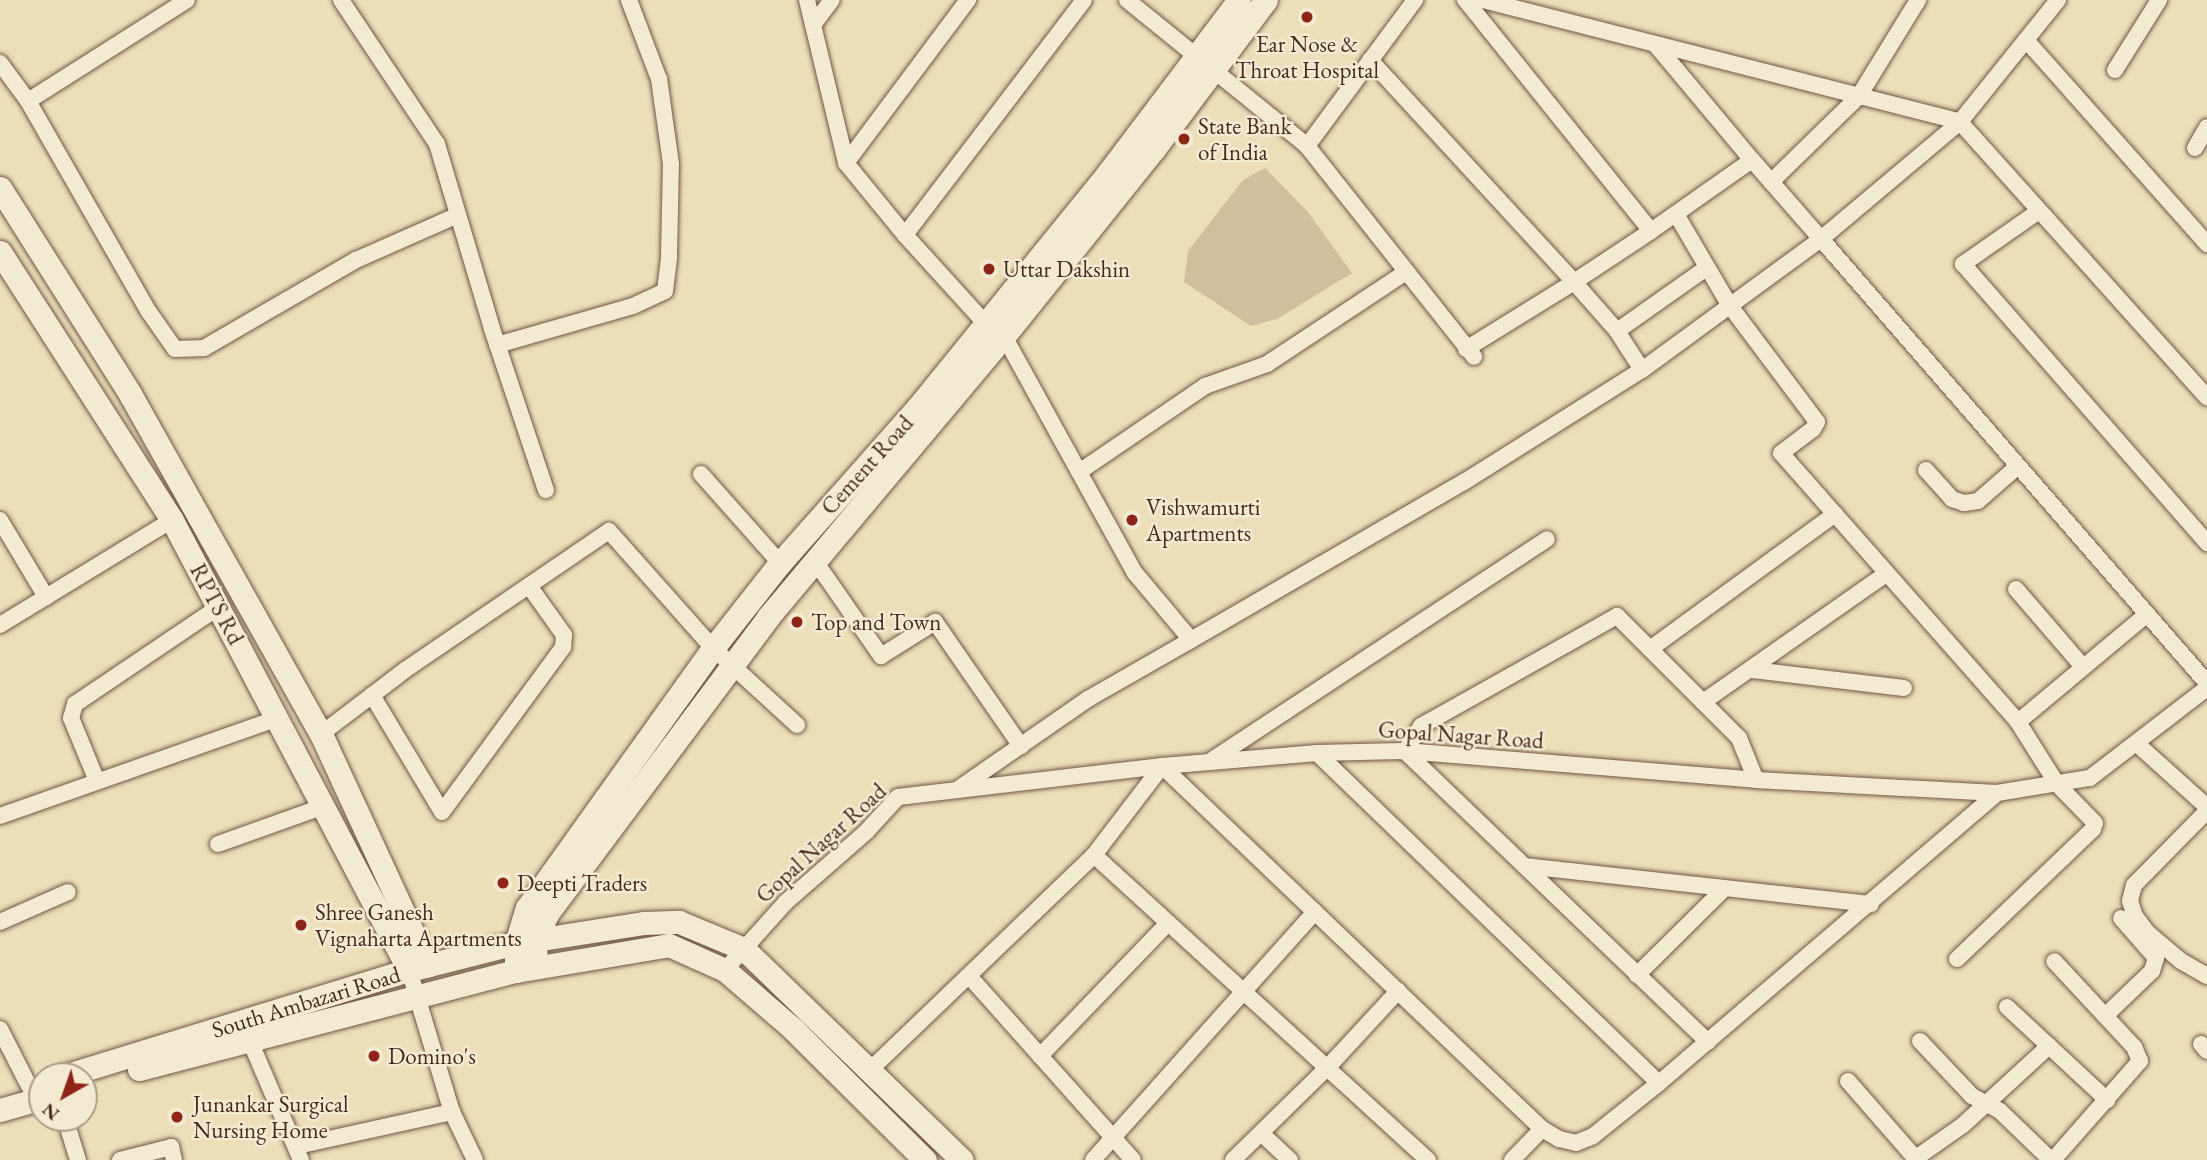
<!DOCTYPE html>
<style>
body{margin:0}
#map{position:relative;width:2207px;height:1160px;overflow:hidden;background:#ecdeb9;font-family:"EB Garamond",serif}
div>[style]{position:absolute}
.green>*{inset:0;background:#d0bf9f}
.roads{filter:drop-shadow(0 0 2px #6f5745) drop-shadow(0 0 2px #6f5745)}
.street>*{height:16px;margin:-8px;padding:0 8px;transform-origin:8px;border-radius:8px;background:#f3ead2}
.secondary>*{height:23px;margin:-11.5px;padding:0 11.5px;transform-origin:11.5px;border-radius:11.5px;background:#f3ead2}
.dots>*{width:19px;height:19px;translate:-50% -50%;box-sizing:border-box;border:4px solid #f3ead2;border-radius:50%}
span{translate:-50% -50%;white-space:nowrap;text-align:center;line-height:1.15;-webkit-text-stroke:5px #f3ead2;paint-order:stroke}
.poi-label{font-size:23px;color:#452a1e}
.left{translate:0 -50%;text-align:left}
.street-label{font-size:23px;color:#452a1e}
.north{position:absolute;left:28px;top:1062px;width:70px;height:70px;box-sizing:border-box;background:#f3ead2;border:2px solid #ad9d8a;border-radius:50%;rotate:220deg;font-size:19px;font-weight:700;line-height:28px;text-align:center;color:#452a1e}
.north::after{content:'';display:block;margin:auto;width:24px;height:32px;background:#8f2418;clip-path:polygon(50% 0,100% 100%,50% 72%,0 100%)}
</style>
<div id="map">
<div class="green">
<i style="clip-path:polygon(1265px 168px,1308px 212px,1352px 273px,1277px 319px,1251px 326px,1184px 282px,1188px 251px,1243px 180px)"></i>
</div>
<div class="roads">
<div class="street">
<i style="left:341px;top:0;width:173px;rotate:56.3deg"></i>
<i style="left:437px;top:144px;width:193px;rotate:73.4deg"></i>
<i style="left:492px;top:329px;width:170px;rotate:71.5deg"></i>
<i style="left:807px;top:0;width:168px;rotate:76.5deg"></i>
<i style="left:846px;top:163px;width:93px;rotate:50.7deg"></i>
<i style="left:905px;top:235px;width:119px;rotate:47.7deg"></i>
<i style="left:985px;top:323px;width:23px;rotate:34deg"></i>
<i style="left:1004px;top:336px;width:271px;rotate:61.1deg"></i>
<i style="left:1135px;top:573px;width:87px;rotate:50.1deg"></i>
<i style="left:1191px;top:640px;width:119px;rotate:150.2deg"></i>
<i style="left:1088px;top:699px;width:158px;rotate:145.3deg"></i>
<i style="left:1127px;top:0;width:232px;rotate:39deg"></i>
<i style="left:1307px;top:146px;width:269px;rotate:51.6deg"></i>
<i style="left:1483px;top:0;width:492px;rotate:14.3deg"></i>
<i style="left:1960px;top:122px;width:370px;rotate:48.1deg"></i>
<i style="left:2058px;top:0;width:156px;rotate:128.8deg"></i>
<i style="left:1960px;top:122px;width:182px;rotate:139.9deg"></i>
<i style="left:1821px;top:239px;width:588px;rotate:49deg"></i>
<i style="left:813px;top:25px;width:31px;rotate:-53deg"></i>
<i style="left:2026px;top:40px;width:273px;rotate:48.4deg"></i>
<i style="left:1655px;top:44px;width:151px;rotate:50.1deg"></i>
<i style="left:1370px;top:60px;width:301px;rotate:47.4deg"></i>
<i style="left:1574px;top:282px;width:92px;rotate:-33.5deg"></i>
<i style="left:0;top:63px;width:47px;rotate:53.6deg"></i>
<i style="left:28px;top:101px;width:243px;rotate:60.2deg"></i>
<i style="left:149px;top:312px;width:45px;rotate:54.9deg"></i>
<i style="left:175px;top:349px;width:29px;rotate:-2deg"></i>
<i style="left:204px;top:348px;width:176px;rotate:-30.1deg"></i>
<i style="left:356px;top:260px;width:111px;rotate:-23.8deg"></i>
<i style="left:2115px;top:70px;width:83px;rotate:-57.8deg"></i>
<i style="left:28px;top:101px;width:188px;rotate:-32.4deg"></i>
<i style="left:1307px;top:146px;width:182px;rotate:-53.5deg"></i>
<i style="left:2195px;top:148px;width:24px;rotate:-60deg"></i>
<i style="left:846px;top:163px;width:204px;rotate:-53.2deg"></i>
<i style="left:1771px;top:182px;width:123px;rotate:-44.3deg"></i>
<i style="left:1859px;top:96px;width:113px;rotate:-58.4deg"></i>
<i style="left:2039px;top:211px;width:93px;rotate:145.1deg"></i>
<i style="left:1963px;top:264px;width:371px;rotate:48.8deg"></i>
<i style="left:1676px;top:214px;width:107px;rotate:59.6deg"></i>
<i style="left:1730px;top:306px;width:145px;rotate:53.1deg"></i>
<i style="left:1817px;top:422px;width:8px;rotate:120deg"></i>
<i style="left:1813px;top:429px;width:40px;rotate:143deg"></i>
<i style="left:1781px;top:453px;width:359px;rotate:48.6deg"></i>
<i style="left:905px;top:235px;width:295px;rotate:-52.7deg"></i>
<i style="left:1617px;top:331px;width:108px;rotate:-35.2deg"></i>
<i style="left:497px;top:345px;width:141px;rotate:-16deg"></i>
<i style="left:633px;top:306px;width:35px;rotate:-25deg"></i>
<i style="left:665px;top:291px;width:35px;rotate:-83deg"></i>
<i style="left:669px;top:256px;width:92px;rotate:-88.8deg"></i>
<i style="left:671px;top:164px;width:86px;rotate:-98deg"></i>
<i style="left:659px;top:79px;width:85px;rotate:-110.8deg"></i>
<i style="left:1466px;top:349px;width:127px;rotate:-31.8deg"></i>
<i style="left:1574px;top:282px;width:65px;rotate:48.7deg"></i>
<i style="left:1617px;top:331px;width:46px;rotate:57.3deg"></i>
<i style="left:1926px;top:470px;width:39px;rotate:48deg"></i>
<i style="left:1952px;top:499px;width:13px;rotate:18deg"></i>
<i style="left:1964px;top:503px;width:14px;rotate:-8deg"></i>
<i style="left:1978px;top:501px;width:52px;rotate:-41.1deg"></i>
<i style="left:1079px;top:472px;width:153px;rotate:-34.3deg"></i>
<i style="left:1205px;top:386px;width:66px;rotate:-19.5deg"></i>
<i style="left:1267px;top:364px;width:167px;rotate:-33.5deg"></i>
<i style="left:701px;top:474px;width:119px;rotate:48.4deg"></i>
<i style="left:0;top:520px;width:90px;rotate:59.1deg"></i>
<i style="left:815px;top:561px;width:116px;rotate:55.2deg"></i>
<i style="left:881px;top:656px;width:64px;rotate:-32.2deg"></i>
<i style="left:935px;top:622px;width:151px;rotate:55.3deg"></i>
<i style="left:2016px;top:589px;width:103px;rotate:49.3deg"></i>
<i style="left:0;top:625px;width:202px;rotate:-31.4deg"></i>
<i style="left:1191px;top:640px;width:315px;rotate:-30.1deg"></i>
<i style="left:1464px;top:482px;width:210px;rotate:-32.2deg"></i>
<i style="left:1642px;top:370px;width:222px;rotate:-36.2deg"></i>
<i style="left:1821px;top:239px;width:105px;rotate:-131.1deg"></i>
<i style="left:1752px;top:160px;width:123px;rotate:144.9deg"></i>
<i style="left:1651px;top:231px;width:297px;rotate:-128.8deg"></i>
<i style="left:1650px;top:649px;width:229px;rotate:-36.1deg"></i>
<i style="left:1753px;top:670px;width:152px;rotate:6.8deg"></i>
<i style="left:372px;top:695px;width:136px;rotate:59.1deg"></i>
<i style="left:442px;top:812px;width:205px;rotate:-53.7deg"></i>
<i style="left:563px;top:647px;width:12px;rotate:-85deg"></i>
<i style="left:564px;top:635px;width:60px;rotate:-125.5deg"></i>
<i style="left:1703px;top:702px;width:223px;rotate:-35deg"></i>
<i style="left:321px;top:734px;width:106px;rotate:-37.3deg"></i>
<i style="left:405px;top:670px;width:247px;rotate:-34.3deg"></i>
<i style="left:609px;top:531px;width:157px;rotate:48.4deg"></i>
<i style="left:713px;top:648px;width:114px;rotate:42.5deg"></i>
<i style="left:2136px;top:743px;width:96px;rotate:42deg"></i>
<i style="left:1317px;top:753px;width:475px;rotate:44deg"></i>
<i style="left:1212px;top:760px;width:401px;rotate:-33.4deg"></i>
<i style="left:97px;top:781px;width:68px;rotate:-112.4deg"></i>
<i style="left:71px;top:718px;width:15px;rotate:-74deg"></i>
<i style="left:75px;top:704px;width:174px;rotate:-34deg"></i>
<i style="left:2207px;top:811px;width:104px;rotate:134.6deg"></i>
<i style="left:2134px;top:885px;width:16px;rotate:104deg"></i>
<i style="left:2130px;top:901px;width:16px;rotate:72deg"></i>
<i style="left:2135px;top:916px;width:21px;rotate:53deg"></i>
<i style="left:2148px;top:933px;width:43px;rotate:40.3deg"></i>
<i style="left:2181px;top:961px;width:30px;rotate:30deg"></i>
<i style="left:0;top:816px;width:296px;rotate:-19.4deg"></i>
<i style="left:218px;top:844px;width:114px;rotate:-19.6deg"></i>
<i style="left:1094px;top:855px;width:452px;rotate:42.4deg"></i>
<i style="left:1525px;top:866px;width:348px;rotate:6.3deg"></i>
<i style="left:0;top:922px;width:74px;rotate:-23.8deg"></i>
<i style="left:1957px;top:959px;width:188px;rotate:-43.7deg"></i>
<i style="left:2093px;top:829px;width:6px;rotate:-72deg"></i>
<i style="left:2095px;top:823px;width:54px;rotate:-134.3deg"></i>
<i style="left:2057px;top:784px;width:73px;rotate:-122.2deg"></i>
<i style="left:2018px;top:722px;width:168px;rotate:-39.9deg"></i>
<i style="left:409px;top:970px;width:148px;rotate:73.2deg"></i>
<i style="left:452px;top:1112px;width:53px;rotate:64.4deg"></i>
<i style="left:725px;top:970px;width:91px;rotate:-48.1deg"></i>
<i style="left:786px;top:902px;width:106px;rotate:-41.2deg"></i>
<i style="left:866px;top:832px;width:47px;rotate:-47.6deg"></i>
<i style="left:898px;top:797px;width:266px;rotate:-6.7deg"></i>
<i style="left:1162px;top:766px;width:156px;rotate:-4.8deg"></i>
<i style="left:1317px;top:753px;width:88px;rotate:-1.3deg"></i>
<i style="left:1405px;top:751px;width:352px;rotate:4.7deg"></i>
<i style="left:1756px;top:780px;width:241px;rotate:3.1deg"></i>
<i style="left:1997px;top:793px;width:94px;rotate:-9.2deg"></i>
<i style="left:2090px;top:778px;width:148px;rotate:-37.6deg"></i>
<i style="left:1637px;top:975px;width:122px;rotate:-44.7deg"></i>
<i style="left:969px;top:976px;width:246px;rotate:48.3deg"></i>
<i style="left:2007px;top:1007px;width:137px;rotate:42.9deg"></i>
<i style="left:2105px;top:1016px;width:65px;rotate:-43.8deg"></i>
<i style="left:2152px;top:971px;width:14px;rotate:-73deg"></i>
<i style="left:2156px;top:958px;width:53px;rotate:-131.2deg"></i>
<i style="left:0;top:1029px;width:64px;rotate:63deg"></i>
<i style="left:250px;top:1041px;width:129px;rotate:66.8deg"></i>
<i style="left:1920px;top:1041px;width:76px;rotate:46.6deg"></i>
<i style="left:1972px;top:1096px;width:32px;rotate:28deg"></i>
<i style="left:2000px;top:1111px;width:71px;rotate:43.9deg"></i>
<i style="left:1708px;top:1042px;width:420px;rotate:-136.2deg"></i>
<i style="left:1405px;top:751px;width:30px;rotate:-57deg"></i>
<i style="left:1421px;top:726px;width:225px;rotate:-29.3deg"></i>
<i style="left:1617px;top:616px;width:173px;rotate:45deg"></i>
<i style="left:1739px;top:738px;width:45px;rotate:68deg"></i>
<i style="left:2201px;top:1044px;width:9px;rotate:49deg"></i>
<i style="left:1040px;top:1056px;width:185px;rotate:-46.1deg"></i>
<i style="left:871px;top:1069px;width:309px;rotate:-43.8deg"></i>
<i style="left:1094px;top:855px;width:112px;rotate:-52.6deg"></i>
<i style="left:1162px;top:766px;width:526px;rotate:43.69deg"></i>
<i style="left:1542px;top:1129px;width:20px;rotate:30deg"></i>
<i style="left:1559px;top:1139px;width:17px;rotate:13deg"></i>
<i style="left:1576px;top:1143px;width:18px;rotate:-22deg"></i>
<i style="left:1593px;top:1136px;width:85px;rotate:-38.8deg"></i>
<i style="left:1659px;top:1083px;width:445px;rotate:-40.6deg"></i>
<i style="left:1848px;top:1081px;width:105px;rotate:48.9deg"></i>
<i style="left:65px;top:1118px;width:44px;rotate:72.8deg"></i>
<i style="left:1262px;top:1134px;width:38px;rotate:43deg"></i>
<i style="left:297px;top:1146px;width:159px;rotate:-12.4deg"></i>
<i style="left:1916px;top:1158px;width:57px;rotate:-35.1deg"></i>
<i style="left:1963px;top:1125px;width:117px;rotate:-42.6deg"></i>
<i style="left:120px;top:1160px;width:53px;rotate:-14.3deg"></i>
<i style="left:171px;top:1147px;width:13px;rotate:77deg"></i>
<i style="left:1093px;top:1160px;width:333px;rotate:-48.2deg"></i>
<i style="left:1233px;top:1160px;width:132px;rotate:-44.4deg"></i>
<i style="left:1327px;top:1068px;width:105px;rotate:-47.3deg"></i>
<i style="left:1512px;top:1160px;width:43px;rotate:-45.9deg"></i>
<i style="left:2053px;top:1160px;width:132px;rotate:-48.7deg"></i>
<i style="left:2140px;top:1061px;width:15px;rotate:-113deg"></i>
<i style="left:2134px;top:1047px;width:117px;rotate:-132.9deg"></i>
</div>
<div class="secondary">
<i style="left:0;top:188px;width:244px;rotate:57.7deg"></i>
<i style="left:130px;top:394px;width:390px;rotate:60.7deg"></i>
<i style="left:321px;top:734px;width:255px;rotate:65.2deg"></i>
<i style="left:0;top:252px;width:318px;rotate:57.3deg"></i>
<i style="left:172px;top:520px;width:509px;rotate:62.23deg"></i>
<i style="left:536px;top:966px;width:27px;rotate:-92deg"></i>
<i style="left:535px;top:939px;width:28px;rotate:-64deg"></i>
<i style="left:547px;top:914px;width:370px;rotate:-53.3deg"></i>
<i style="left:768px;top:617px;width:367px;rotate:-50deg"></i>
<i style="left:1004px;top:336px;width:240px;rotate:-51.3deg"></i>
<i style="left:1154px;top:149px;width:186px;rotate:-53.1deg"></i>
<i style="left:516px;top:971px;width:28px;rotate:-90deg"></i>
<i style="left:516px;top:943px;width:37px;rotate:-73deg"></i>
<i style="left:527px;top:908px;width:320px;rotate:-54.4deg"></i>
<i style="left:713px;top:648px;width:108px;rotate:-51.8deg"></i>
<i style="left:780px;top:563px;width:208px;rotate:-48.5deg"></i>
<i style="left:918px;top:407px;width:301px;rotate:-50.9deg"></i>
<i style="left:1108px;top:173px;width:217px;rotate:-52.9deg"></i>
<i style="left:139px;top:1069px;width:390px;rotate:-14.6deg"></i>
<i style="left:516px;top:971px;width:155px;rotate:-9.6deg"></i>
<i style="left:669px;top:945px;width:61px;rotate:24.1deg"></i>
<i style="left:725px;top:970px;width:90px;rotate:40.9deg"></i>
<i style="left:793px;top:1029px;width:186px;rotate:44.8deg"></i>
<i style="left:64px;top:1076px;width:361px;rotate:-17.1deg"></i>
<i style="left:409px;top:970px;width:110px;rotate:-14.2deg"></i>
<i style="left:516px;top:943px;width:130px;rotate:-8.9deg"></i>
<i style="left:644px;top:923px;width:35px;rotate:-2deg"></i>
<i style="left:679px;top:922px;width:70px;rotate:22.6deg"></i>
<i style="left:744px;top:949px;width:303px;rotate:44.1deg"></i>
<i style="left:0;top:1110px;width:44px;rotate:-15.9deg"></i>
</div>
</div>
<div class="dots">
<i style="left:1307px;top:17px;background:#8f2418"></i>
<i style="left:1184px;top:139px;background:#8f2418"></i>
<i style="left:989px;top:269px;background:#8f2418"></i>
<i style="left:1132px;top:520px;background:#8f2418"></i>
<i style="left:797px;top:622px;background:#8f2418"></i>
<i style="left:503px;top:883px;background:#8f2418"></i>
<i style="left:301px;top:925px;background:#8f2418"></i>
<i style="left:374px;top:1056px;background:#8f2418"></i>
<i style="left:177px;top:1117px;background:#8f2418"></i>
</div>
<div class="poi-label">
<span style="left:1307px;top:57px">Ear Nose &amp;<br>Throat Hospital</span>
<span class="left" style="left:1198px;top:139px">State Bank<br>of India</span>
<span class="left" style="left:1003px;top:269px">Uttar Dakshin</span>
<span class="left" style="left:1146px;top:520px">Vishwamurti<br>Apartments</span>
<span class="left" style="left:811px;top:622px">Top and Town</span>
<span class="left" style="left:517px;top:883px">Deepti Traders</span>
<span class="left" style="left:315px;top:925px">Shree Ganesh<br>Vignaharta Apartments</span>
<span class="left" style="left:388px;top:1056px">Domino's</span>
<span class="left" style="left:193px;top:1117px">Junankar Surgical<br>Nursing Home</span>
</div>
<div class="street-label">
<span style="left:867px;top:465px;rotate:-48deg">Cement Road</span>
<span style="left:217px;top:604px;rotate:62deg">RPTS Rd</span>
<span style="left:1461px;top:735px;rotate:4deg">Gopal Nagar Road</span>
<span style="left:821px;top:843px;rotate:-42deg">Gopal Nagar Road</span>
<span style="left:306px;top:1002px;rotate:-17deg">South Ambazari Road</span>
</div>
<div class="north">N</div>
</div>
